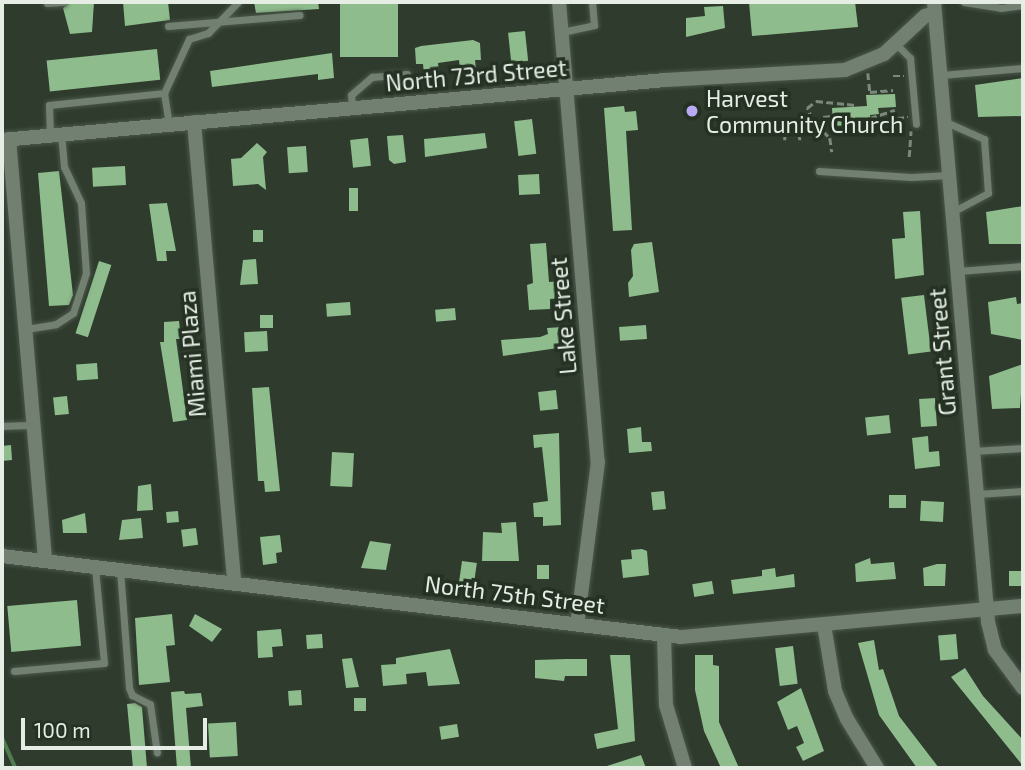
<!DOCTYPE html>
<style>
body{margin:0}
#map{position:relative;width:1025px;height:770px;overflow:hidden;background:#2e3b2d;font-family:"Exo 2",sans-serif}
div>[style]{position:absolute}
.stream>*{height:3.5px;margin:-1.75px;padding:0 1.75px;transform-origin:1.75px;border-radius:1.75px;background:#517c4f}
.building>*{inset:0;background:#8ebc8c;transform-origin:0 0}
.path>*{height:2.5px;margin-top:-1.25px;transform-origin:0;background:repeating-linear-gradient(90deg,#7d887c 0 7px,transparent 0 10.5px)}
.roads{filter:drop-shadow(0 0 2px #4c574b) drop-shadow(0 0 2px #4c574b)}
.lane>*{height:7px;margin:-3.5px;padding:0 3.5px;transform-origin:3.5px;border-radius:3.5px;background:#718070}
.street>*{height:14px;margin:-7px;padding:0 7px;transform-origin:7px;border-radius:7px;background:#718070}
.dots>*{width:19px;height:19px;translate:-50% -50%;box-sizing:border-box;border:4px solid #243123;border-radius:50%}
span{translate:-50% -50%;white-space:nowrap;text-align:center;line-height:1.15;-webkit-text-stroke:7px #243123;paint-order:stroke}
.street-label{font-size:23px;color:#e5ede4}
.poi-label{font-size:23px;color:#e5ede4}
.left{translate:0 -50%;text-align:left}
.frame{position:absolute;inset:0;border:4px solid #e5ede4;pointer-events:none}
.scale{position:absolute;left:21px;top:718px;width:186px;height:32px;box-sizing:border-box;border:4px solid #e5ede4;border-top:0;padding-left:9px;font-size:21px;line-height:24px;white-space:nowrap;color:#e5ede4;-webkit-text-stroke:5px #243123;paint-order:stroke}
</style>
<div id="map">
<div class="stream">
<i style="left:2px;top:737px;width:34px;rotate:66deg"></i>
</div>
<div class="building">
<i style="clip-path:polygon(69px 2px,94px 2px,92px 32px,70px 34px,63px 8px)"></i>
<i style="clip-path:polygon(123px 2px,168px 2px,170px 20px,125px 26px)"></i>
<i style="clip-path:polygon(254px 2px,318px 2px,319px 9px,256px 13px)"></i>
<i style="left:340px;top:2px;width:58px;height:55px"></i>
<i style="clip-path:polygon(749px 2px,855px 2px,858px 27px,752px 36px)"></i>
<i style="clip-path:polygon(723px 6px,725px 28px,686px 37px,686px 18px,705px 16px,704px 7px)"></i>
<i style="left:525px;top:31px;width:30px;height:17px;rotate:84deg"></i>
<i style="clip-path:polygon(473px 40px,480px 43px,481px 60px,475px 60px,476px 69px,460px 70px,459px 60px,438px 63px,439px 74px,424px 75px,423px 64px,416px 64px,415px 48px,421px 46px)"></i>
<i style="left:157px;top:49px;width:31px;height:111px;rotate:84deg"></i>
<i style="clip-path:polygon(332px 53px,334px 78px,318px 80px,318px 74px,212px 87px,210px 71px)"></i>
<i style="clip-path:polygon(1023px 78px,1023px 116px,978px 117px,975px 85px)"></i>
<i style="clip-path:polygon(895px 94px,896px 107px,878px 108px,879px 114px,870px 115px,870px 124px,833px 126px,832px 108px,867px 106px,866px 95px)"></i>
<i style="clip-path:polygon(624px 106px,625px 112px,636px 111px,638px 130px,626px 131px,632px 230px,613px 231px,604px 108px)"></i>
<i style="left:532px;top:119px;width:35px;height:18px;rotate:83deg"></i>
<i style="clip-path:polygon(485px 133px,487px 148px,425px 157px,424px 139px)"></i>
<i style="clip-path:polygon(403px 135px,406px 162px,394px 164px,389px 160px,387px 136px)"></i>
<i style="left:368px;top:138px;width:28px;height:18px;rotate:84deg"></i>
<i style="clip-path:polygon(257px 143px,267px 152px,263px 157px,266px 190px,258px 184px,233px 186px,231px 159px,241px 158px)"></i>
<i style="left:306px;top:146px;width:26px;height:19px;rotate:86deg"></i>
<i style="left:125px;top:166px;width:19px;height:33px;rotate:87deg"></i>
<i style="clip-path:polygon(59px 171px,73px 295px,69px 305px,49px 306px,38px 173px)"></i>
<i style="left:539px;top:174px;width:20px;height:21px;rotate:87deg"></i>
<i style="left:349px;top:188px;width:9px;height:23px"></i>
<i style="clip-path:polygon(167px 203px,176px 251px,166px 251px,167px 261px,157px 261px,149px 204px)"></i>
<i style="clip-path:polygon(1023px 206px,1023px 244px,989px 244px,986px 212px)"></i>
<i style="clip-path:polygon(920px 211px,924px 275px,895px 279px,892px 239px,905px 238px,903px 212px)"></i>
<i style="left:263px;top:230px;width:12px;height:10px;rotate:90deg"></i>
<i style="clip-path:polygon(652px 242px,659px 292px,629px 297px,628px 283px,633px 276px,631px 250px,634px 244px)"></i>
<i style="clip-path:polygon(546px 243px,549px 282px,562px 281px,563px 291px,561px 298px,550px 299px,550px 309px,529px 310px,527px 285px,533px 283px,530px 244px)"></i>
<i style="clip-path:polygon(256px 259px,258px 284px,240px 285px,243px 260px)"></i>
<i style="left:99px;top:261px;width:13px;height:76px;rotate:18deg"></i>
<i style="left:924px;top:295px;width:57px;height:23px;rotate:83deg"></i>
<i style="clip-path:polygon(1016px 297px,1017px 304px,1023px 303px,1023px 340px,991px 334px,988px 302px)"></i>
<i style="left:350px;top:302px;width:13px;height:24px;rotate:86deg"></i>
<i style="left:455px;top:308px;width:12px;height:20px;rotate:85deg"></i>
<i style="left:260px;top:315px;width:13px;height:13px"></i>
<i style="clip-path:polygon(179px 321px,181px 339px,176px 339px,187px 420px,173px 422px,160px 342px,164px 342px,164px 322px)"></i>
<i style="left:646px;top:325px;width:14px;height:27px;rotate:86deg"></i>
<i style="clip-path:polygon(563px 327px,565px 347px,503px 356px,501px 340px,540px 337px,548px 334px,547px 328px)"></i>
<i style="left:267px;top:331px;width:20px;height:23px;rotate:87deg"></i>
<i style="left:97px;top:363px;width:16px;height:21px;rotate:86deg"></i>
<i style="clip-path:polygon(1023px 364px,1020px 408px,992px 409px,989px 376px)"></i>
<i style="clip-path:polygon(269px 387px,280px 491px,265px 492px,264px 481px,258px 481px,252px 388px)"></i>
<i style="left:556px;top:390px;width:19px;height:18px;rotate:84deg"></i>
<i style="left:67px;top:396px;width:18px;height:14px;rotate:84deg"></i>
<i style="left:935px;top:398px;width:28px;height:16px;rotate:86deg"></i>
<i style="left:889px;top:415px;width:18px;height:24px;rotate:84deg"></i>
<i style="clip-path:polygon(641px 427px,642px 442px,651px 442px,652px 451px,629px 453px,627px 429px)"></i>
<i style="clip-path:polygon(559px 433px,561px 525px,543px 526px,543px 517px,534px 517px,533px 503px,548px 501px,542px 447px,534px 448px,533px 435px)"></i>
<i style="clip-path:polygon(928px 436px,929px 452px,939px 451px,940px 466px,915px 469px,912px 438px)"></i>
<i style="clip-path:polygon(11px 445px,12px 460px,2px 461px,2px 446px)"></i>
<i style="left:332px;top:452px;width:22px;height:34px;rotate:3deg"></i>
<i style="clip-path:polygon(151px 484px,153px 510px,137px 511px,138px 486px)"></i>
<i style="left:664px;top:491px;width:18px;height:13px;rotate:84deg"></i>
<i style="left:889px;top:495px;width:17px;height:13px"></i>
<i style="left:944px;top:502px;width:20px;height:23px;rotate:93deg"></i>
<i style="left:178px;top:511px;width:11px;height:12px;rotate:85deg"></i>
<i style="clip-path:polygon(85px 513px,87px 533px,63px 533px,62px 520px)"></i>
<i style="clip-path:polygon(141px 518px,143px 538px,119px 540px,122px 520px)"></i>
<i style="clip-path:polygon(516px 522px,519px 561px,482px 561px,483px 532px,502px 533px,501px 523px)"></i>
<i style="left:196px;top:528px;width:17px;height:15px;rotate:83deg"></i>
<i style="clip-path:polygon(280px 535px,282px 552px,276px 553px,277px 563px,263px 565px,260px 537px)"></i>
<i style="clip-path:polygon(370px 541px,391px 544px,386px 570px,361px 568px)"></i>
<i style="clip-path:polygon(642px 549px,647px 551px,649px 575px,623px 578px,621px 560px,632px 559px,631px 550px)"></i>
<i style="clip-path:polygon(870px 558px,871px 564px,894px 562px,896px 579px,856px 582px,855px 564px)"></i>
<i style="left:462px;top:561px;width:15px;height:23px;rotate:8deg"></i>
<i style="clip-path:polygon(937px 564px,946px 564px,945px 586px,924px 586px,923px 568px)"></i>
<i style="left:537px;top:565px;width:12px;height:14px"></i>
<i style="clip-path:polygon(775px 568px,776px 577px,794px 574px,795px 587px,733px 594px,731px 580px,762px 576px,762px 570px)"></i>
<i style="left:1023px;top:571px;width:15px;height:14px;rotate:90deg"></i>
<i style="left:712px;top:581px;width:13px;height:20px;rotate:81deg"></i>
<i style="left:77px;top:600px;width:46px;height:70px;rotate:85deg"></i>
<i style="clip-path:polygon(172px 614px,175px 645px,166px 646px,170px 682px,139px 685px,135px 618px)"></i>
<i style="clip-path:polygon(195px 614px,222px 629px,212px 642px,189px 626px)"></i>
<i style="clip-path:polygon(281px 629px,283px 646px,272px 647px,273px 657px,258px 658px,257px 631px)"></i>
<i style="left:322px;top:634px;width:14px;height:16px;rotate:86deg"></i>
<i style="left:956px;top:634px;width:25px;height:18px;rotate:85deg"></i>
<i style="clip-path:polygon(874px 640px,879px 670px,883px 669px,899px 716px,939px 768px,917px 768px,879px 715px,858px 643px)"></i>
<i style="left:793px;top:646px;width:38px;height:18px;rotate:83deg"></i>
<i style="clip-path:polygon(450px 649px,460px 684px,428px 686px,426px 672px,406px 674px,407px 684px,383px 686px,381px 665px,396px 664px,396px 658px)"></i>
<i style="clip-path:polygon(610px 655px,630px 655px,635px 741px,597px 749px,594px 734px,618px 729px)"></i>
<i style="clip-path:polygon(695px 655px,713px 655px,713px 665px,719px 666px,719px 722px,739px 768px,721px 768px,704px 731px,695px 690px)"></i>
<i style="clip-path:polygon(352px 658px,359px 687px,346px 688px,342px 659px)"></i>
<i style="clip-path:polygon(566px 659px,587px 659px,587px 676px,565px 676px,564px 681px,535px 678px,535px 660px)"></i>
<i style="clip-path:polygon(965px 668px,983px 696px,1023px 740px,1023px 766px,951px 677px)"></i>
<i style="clip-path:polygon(801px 688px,824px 751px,803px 761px,796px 747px,804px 743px,797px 726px,788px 730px,777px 702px)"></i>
<i style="left:301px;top:690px;width:15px;height:13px;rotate:86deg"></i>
<i style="clip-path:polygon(184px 691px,185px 694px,201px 693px,203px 706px,186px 708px,191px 768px,177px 768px,171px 692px)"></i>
<i style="left:354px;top:698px;width:12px;height:13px"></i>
<i style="clip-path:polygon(135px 703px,142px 707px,147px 768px,133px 768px,127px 704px)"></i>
<i style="left:236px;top:722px;width:34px;height:28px;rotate:87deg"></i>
<i style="left:457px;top:724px;width:13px;height:18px;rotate:81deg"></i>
<i style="clip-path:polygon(641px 755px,646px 768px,608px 768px,607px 766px)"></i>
</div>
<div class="path">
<i style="left:868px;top:73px;width:19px;rotate:84deg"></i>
<i style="left:870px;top:92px;width:23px;rotate:-5deg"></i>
<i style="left:893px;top:76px;width:11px"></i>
<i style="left:823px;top:117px;width:9px;rotate:-6deg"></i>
<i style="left:870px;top:118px;width:26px;rotate:-18deg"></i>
<i style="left:897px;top:118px;width:11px;rotate:-5deg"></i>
<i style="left:812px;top:119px;width:12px;rotate:-114deg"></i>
<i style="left:807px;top:108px;width:11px;rotate:-38deg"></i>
<i style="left:816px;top:101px;width:40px;rotate:5.7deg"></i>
<i style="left:898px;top:125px;width:10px;rotate:-6deg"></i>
<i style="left:785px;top:126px;width:14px;rotate:90deg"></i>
<i style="left:799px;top:126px;width:14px;rotate:86deg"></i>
<i style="left:823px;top:131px;width:10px;rotate:45deg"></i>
<i style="left:830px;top:138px;width:14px;rotate:82deg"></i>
<i style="left:909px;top:157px;width:26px;rotate:-86deg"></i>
</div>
<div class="roads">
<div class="lane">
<i style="left:964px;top:2px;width:37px;rotate:9deg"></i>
<i style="left:1001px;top:8px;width:22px;rotate:-8deg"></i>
<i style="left:47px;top:3px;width:16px;rotate:-4deg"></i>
<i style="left:168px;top:26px;width:132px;rotate:-4.8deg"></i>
<i style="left:562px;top:32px;width:33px;rotate:-12deg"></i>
<i style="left:594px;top:25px;width:23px;rotate:-95deg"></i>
<i style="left:896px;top:44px;width:20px;rotate:45deg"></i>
<i style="left:910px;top:58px;width:66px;rotate:84.8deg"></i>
<i style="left:941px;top:75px;width:82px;rotate:-4.9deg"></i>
<i style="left:164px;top:93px;width:60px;rotate:-65.2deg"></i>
<i style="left:189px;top:39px;width:20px;rotate:-18deg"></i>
<i style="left:208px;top:33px;width:43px;rotate:-45.9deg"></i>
<i style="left:352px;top:108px;width:13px;rotate:-94deg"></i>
<i style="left:351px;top:95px;width:28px;rotate:-41deg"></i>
<i style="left:372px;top:77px;width:35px;rotate:-5deg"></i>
<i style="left:946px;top:122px;width:42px;rotate:24.1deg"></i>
<i style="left:984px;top:139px;width:54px;rotate:85.8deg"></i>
<i style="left:988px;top:193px;width:40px;rotate:152deg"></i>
<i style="left:50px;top:135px;width:30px;rotate:-92deg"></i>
<i style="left:49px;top:105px;width:116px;rotate:-6deg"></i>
<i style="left:164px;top:93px;width:31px;rotate:81deg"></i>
<i style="left:819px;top:171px;width:92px;rotate:3.7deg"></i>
<i style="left:911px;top:177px;width:38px;rotate:-3deg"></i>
<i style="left:958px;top:271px;width:65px;rotate:-4.4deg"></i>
<i style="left:26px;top:329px;width:30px;rotate:-9deg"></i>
<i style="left:56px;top:324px;width:20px;rotate:-33deg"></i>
<i style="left:73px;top:313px;width:42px;rotate:-72deg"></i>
<i style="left:86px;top:273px;width:70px;rotate:-94.1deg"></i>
<i style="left:81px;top:203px;width:40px;rotate:-115deg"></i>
<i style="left:64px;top:167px;width:32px;rotate:-95deg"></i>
<i style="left:2px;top:426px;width:32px;rotate:-2deg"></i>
<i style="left:973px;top:451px;width:50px;rotate:-3.4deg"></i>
<i style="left:977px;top:494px;width:46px;rotate:-3.7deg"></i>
<i style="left:120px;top:570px;width:118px;rotate:85.6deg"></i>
<i style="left:129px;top:688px;width:8px;rotate:67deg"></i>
<i style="left:132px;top:695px;width:20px;rotate:27deg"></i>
<i style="left:150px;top:704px;width:49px;rotate:81.9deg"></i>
<i style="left:14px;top:671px;width:90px;rotate:-5.1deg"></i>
<i style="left:104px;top:663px;width:96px;rotate:-95.4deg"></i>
</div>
<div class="street">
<i style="left:559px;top:2px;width:462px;rotate:85.2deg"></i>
<i style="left:598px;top:462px;width:164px;rotate:97.3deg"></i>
<i style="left:934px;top:2px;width:622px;rotate:85.02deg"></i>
<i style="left:988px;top:622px;width:29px;rotate:76deg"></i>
<i style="left:995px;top:650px;width:47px;rotate:53.6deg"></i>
<i style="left:194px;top:122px;width:463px;rotate:85deg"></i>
<i style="left:9px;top:139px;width:423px;rotate:85.1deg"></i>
<i style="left:2px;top:140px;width:666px;rotate:-5.17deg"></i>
<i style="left:665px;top:80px;width:180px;rotate:-3.2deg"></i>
<i style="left:845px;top:70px;width:42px;rotate:-22.3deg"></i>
<i style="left:884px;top:54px;width:56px;rotate:-42.8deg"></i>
<i style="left:925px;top:16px;width:10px;rotate:-17deg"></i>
<i style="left:2px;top:556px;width:684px;rotate:6.8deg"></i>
<i style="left:681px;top:637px;width:343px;rotate:-5.2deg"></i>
<i style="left:824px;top:625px;width:67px;rotate:80.5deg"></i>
<i style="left:835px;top:691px;width:30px;rotate:67deg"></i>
<i style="left:847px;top:719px;width:57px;rotate:58.5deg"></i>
<i style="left:664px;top:635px;width:70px;rotate:88.4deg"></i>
<i style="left:666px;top:705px;width:66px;rotate:73.2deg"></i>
</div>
</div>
<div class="dots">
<i style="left:692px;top:111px;background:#baaaf6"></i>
</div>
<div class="street-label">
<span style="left:476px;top:75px;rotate:-5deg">North 73rd Street</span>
<span style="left:563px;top:316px;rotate:-95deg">Lake Street</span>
<span style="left:942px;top:352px;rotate:-95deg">Grant Street</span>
<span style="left:192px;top:354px;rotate:-95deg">Miami Plaza</span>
<span style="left:515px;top:594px;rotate:7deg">North 75th Street</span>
</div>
<div class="poi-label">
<span class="left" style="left:706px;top:111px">Harvest<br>Community Church</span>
</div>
<div class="frame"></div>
<div class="scale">100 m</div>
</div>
